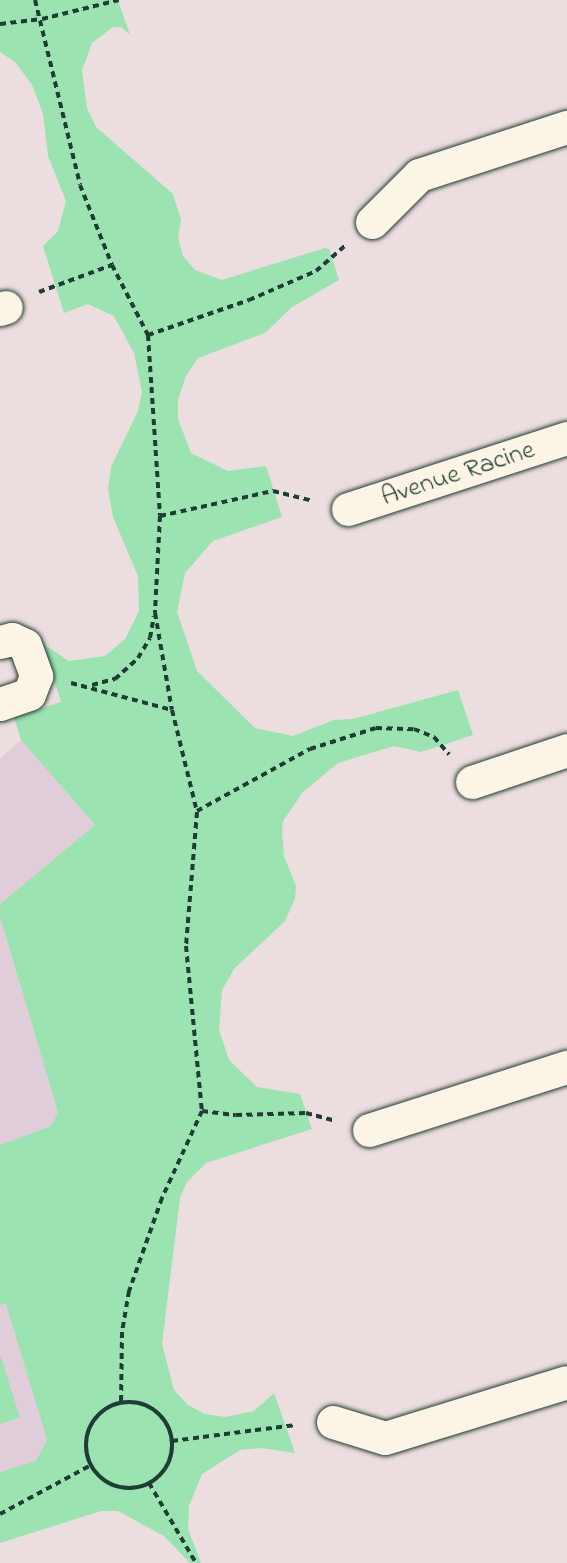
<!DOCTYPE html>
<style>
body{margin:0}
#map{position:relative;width:567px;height:1563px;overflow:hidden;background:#ecdddf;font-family:"Indie Flower",sans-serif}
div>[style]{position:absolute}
.built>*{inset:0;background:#e1ccda}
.green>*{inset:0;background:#9be3b1}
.path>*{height:4px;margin-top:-2px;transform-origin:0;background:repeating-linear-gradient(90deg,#1f3d34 0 6px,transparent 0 10.5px)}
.path>.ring{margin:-2px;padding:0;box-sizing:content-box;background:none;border:4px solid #1f3d34;border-radius:50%}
.roads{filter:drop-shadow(0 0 2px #1f3d34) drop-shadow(0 0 2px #1f3d34)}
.street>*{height:33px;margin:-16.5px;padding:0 16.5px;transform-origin:16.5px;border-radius:16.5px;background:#fcf5e5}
span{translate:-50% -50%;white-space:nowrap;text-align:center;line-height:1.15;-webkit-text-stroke:4.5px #fcf5e5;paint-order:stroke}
.street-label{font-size:27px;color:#1f3d34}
</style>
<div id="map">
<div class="built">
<i style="clip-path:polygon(21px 740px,95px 825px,0 904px,0 758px)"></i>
<i style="clip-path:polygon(0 917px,58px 1112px,51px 1126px,0 1145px)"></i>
<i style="clip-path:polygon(6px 1303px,47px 1440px,36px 1461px,0 1472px,0 1305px)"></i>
</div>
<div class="green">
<i style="clip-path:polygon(0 0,118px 0,130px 35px,121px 27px,113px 27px,92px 43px,82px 70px,87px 108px,96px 127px,173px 194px,181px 220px,178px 238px,183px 256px,195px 270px,222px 280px,325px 248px,329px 249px,339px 280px,292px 307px,265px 333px,198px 358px,186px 376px,178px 399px,178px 419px,191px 453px,228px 471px,266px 466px,282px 517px,213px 541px,185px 573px,177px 612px,197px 671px,255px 728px,293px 736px,334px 720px,353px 719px,458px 690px,473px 735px,421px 752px,394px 746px,338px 763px,303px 792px,283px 821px,282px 832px,284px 856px,296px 886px,295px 899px,285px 921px,234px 969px,222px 990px,219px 1030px,229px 1060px,257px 1087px,300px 1094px,312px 1129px,206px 1163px,187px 1182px,180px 1198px,162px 1344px,174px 1390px,188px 1405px,205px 1414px,225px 1417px,254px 1411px,274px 1393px,295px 1453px,261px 1448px,240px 1450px,202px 1474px,189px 1506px,188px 1529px,201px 1563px,190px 1563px,164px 1536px,118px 1511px,101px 1511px,0 1543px,0 1472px,36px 1461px,47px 1440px,6px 1304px,0 1305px,0 1145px,51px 1126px,58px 1112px,0 917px,0 904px,95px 825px,21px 740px,14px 717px,61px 702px,43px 644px,69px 661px,105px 656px,125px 639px,139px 611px,138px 576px,113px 517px,108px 490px,111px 467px,138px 411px,142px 392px,134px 353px,114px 316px,88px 304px,64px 313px,43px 246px,58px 231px,66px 201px,48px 156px,43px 114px,32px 85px,16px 63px,0 52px)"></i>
<i style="clip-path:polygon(0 1354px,20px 1418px,0 1424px)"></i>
</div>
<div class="path">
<i style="left:35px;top:0;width:190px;rotate:76.3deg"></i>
<i style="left:80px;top:185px;width:86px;rotate:68.2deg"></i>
<i style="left:112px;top:265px;width:79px;rotate:62.8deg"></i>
<i style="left:148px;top:335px;width:181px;rotate:86.2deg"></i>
<i style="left:160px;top:516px;width:97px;rotate:93deg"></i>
<i style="left:155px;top:613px;width:98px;rotate:80.1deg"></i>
<i style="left:172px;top:710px;width:105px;rotate:76.2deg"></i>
<i style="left:197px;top:812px;width:134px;rotate:94.7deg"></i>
<i style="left:186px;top:946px;width:166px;rotate:84.5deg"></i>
<i style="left:202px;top:1111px;width:96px;rotate:114.7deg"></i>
<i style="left:162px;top:1198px;width:99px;rotate:109.5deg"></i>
<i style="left:129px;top:1291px;width:42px;rotate:99.7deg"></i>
<i style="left:122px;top:1332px;width:71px;rotate:90.8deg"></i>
<i style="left:0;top:24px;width:42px;rotate:-6.8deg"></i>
<i style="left:42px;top:19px;width:79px;rotate:-13.9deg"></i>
<i style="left:39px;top:292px;width:78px;rotate:-20.3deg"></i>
<i style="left:148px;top:335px;width:107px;rotate:-19.1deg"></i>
<i style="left:249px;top:300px;width:73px;rotate:-23.4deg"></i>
<i style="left:316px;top:271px;width:38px;rotate:-41deg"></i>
<i style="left:160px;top:516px;width:116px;rotate:-12.5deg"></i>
<i style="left:273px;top:491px;width:41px;rotate:14deg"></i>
<i style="left:71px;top:683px;width:105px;rotate:15deg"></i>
<i style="left:92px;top:685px;width:24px;rotate:-15deg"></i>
<i style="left:115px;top:679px;width:31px;rotate:-42deg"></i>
<i style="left:138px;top:658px;width:23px;rotate:-59deg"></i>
<i style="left:150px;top:638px;width:22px;rotate:-80deg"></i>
<i style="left:197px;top:811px;width:129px;rotate:-28.8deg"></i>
<i style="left:310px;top:749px;width:69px;rotate:-17.7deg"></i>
<i style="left:376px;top:728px;width:38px;rotate:2deg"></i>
<i style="left:414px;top:729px;width:22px;rotate:22deg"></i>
<i style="left:434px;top:737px;width:23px;rotate:49deg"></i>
<i style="left:202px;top:1111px;width:34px;rotate:7deg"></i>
<i style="left:236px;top:1115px;width:70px;rotate:-1.6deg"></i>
<i style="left:306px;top:1113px;width:30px;rotate:15deg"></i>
<i class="ring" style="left:86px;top:1402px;width:82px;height:82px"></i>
<i style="left:172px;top:1441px;width:125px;rotate:-7.4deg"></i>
<i style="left:149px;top:1483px;width:93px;rotate:59.6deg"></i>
<i style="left:0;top:1514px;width:103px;rotate:-28.3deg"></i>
</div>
<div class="roads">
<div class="street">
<i style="left:372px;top:222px;width:66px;rotate:-45deg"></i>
<i style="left:419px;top:175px;width:156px;rotate:-18deg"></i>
<i style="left:0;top:309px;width:6px;rotate:-18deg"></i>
<i style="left:348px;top:509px;width:230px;rotate:-18deg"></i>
<i style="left:0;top:642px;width:12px;rotate:-14deg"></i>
<i style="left:12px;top:639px;width:14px;rotate:25deg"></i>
<i style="left:25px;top:645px;width:33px;rotate:70deg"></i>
<i style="left:36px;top:676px;width:19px;rotate:111deg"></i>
<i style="left:29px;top:694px;width:31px;rotate:161deg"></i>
<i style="left:472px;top:782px;width:100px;rotate:-18.6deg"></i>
<i style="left:369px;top:1130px;width:208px;rotate:-17.7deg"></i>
<i style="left:333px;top:1422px;width:54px;rotate:17.1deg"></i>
<i style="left:385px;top:1438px;width:190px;rotate:-17.1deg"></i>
</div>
</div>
<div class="street-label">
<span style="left:458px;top:474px;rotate:-18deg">Avenue Racine</span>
</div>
</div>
